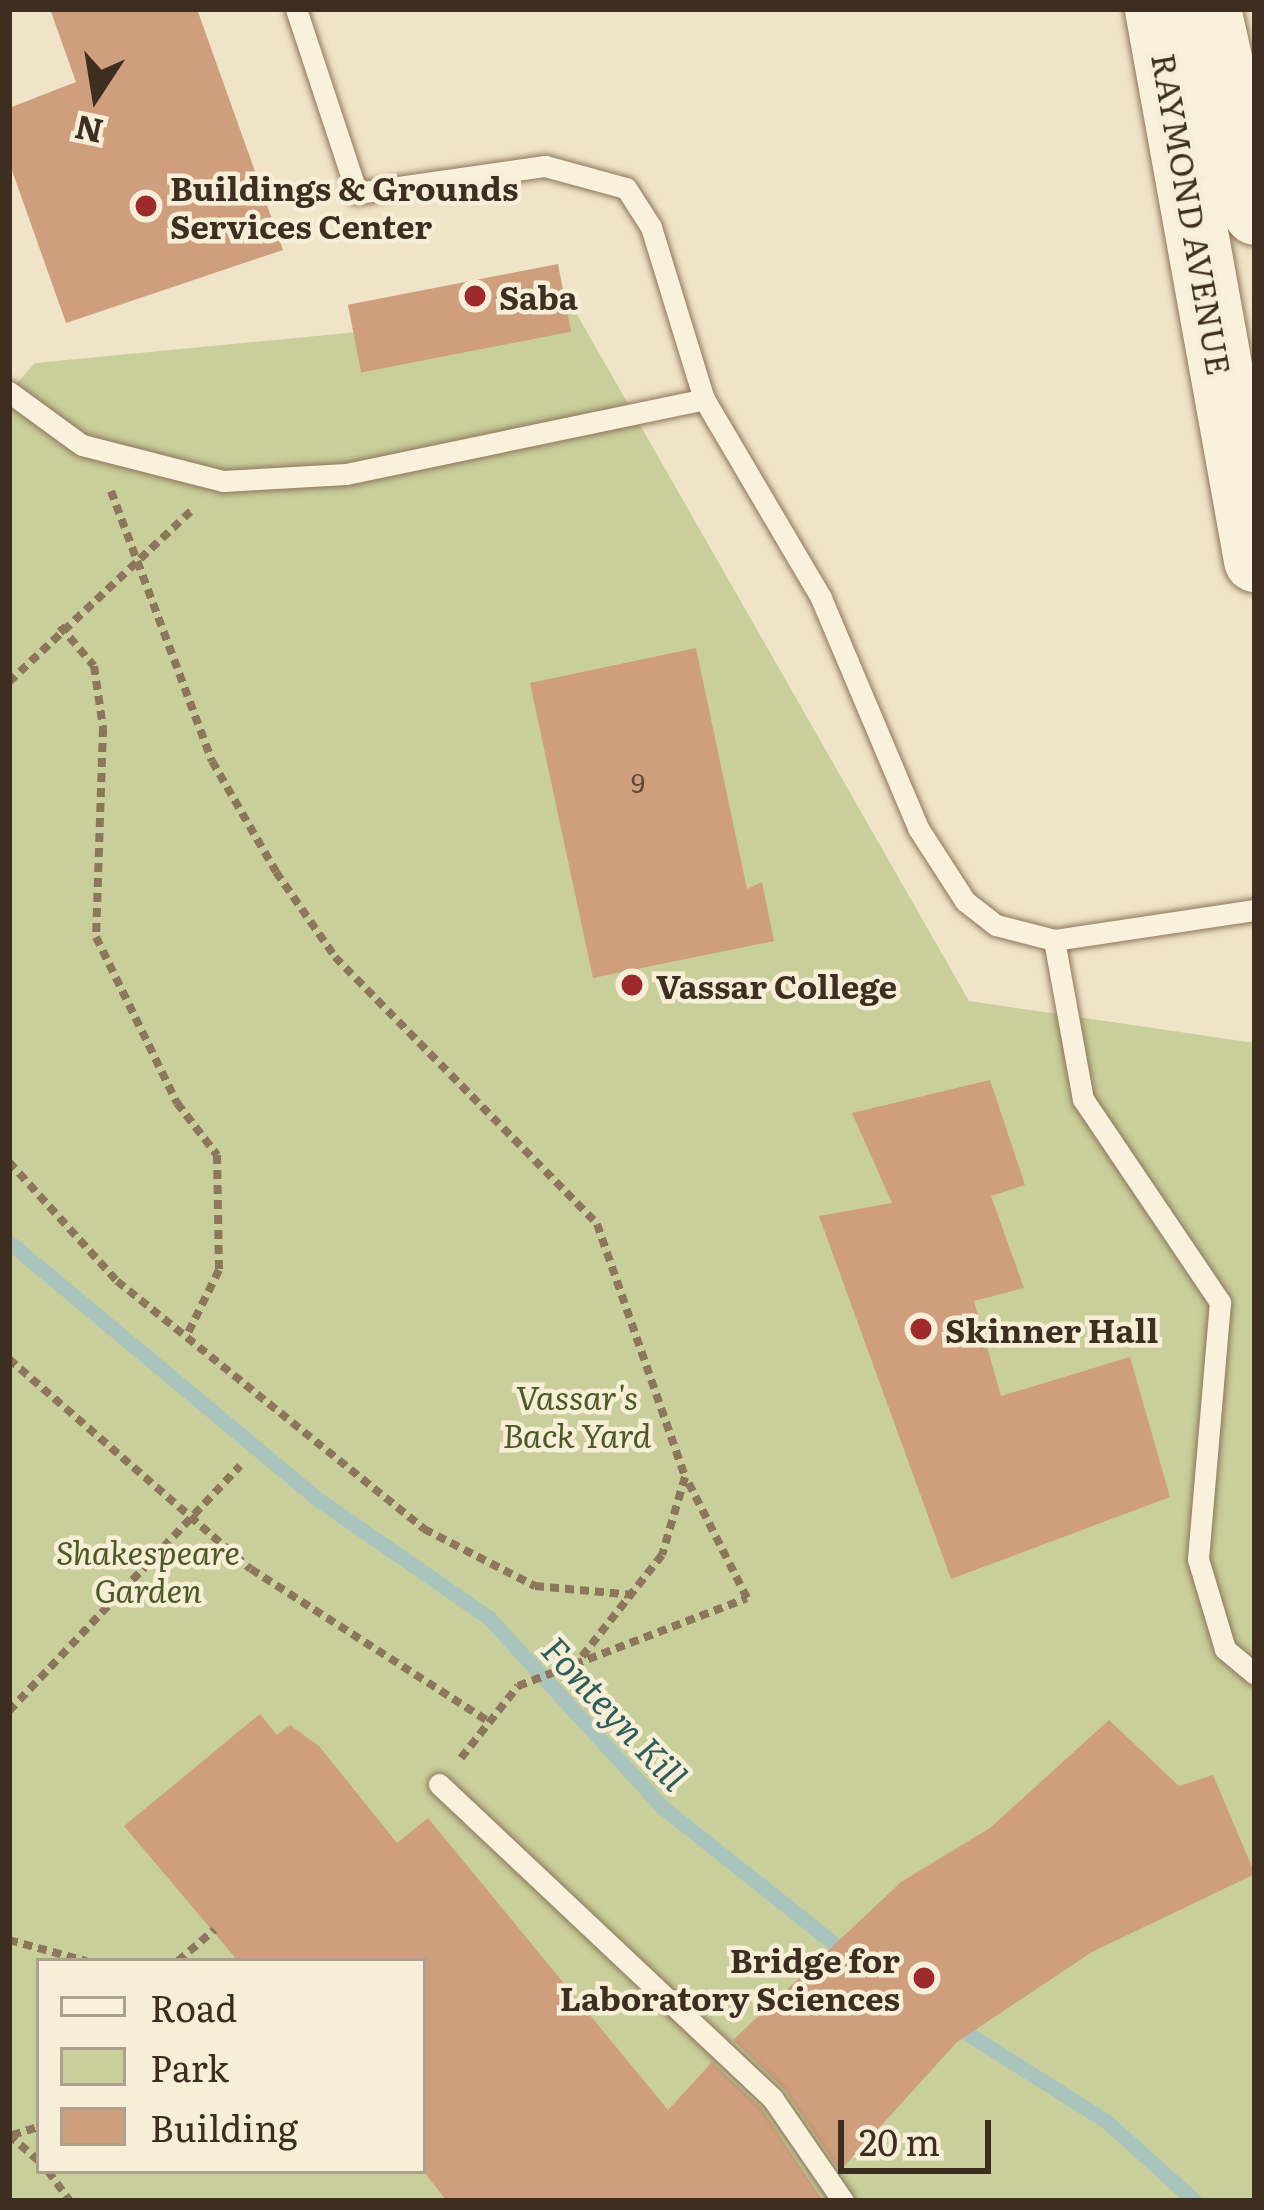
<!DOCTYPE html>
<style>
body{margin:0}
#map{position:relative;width:1264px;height:2210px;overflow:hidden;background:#f0e4c8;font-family:Literata,serif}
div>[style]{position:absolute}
.green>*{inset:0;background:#c9cf9b}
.stream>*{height:15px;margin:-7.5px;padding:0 7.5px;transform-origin:7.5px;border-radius:7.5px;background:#a9c4bc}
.building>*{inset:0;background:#cf9f7d;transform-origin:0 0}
.path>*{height:8px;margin-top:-4px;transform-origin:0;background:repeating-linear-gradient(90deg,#8d765c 0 9px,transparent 0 15px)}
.roads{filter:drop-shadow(0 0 3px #8d765c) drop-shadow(0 0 3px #8d765c)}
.lane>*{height:21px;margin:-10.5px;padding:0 10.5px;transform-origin:10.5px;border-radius:10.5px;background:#faf1dc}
.secondary>*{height:63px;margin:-31.5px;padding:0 31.5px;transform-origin:31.5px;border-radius:31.5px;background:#faf1dc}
.dots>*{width:33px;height:33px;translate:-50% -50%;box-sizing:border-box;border:6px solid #f7eed8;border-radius:50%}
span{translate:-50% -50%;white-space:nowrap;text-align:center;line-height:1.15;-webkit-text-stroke:9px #f7eed8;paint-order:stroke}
.number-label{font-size:27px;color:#624a37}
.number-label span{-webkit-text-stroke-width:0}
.poi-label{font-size:33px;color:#3d2e20;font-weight:700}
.left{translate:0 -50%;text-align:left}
.right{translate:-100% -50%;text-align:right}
.street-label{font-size:33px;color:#3d2e20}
.park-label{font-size:33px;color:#4d5a26;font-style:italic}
.water-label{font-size:36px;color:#2f5d5a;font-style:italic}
.frame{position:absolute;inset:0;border:12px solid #3d2e20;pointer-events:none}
.legend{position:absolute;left:36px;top:1958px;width:390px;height:216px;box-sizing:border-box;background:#f7eed8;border:3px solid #ada18e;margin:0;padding:15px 21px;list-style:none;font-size:36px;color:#3d2e20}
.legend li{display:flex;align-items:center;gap:24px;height:60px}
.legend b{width:60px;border:3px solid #ada18e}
.north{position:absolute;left:36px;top:36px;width:120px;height:120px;-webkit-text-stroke:9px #f7eed8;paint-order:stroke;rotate:192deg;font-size:33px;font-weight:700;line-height:48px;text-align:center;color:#3d2e20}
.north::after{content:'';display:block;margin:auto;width:42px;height:54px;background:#3d2e20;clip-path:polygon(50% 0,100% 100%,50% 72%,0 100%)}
.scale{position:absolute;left:838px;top:2120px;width:153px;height:54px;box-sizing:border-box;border:6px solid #3d2e20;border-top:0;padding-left:15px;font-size:36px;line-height:42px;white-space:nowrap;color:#3d2e20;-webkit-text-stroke:9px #f7eed8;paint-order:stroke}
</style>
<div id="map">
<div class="green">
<i style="clip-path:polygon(evenodd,575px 311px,969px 1001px,1255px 1043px,1255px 2201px,9px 2201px,9px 392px,35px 363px,575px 311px,39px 1961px,423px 1961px,423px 2171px,39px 2171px,39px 1961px)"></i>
</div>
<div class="stream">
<i style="left:9px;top:1242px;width:400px;rotate:39.8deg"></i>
<i style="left:316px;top:1498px;width:211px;rotate:34.7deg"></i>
<i style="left:489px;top:1618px;width:255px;rotate:47.5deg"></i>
<i style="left:661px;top:1806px;width:243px;rotate:38.5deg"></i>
<i style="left:951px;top:2023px;width:183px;rotate:32.3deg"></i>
<i style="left:1106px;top:2121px;width:120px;rotate:42deg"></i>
</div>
<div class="building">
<i style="clip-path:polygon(50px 9px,197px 9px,283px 250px,66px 323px,9px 162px,9px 108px,76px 82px)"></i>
<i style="left:558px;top:264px;width:69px;height:214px;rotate:79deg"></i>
<i style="clip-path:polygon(696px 648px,747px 889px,762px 882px,774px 941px,593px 978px,530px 683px)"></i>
<i style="clip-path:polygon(990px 1080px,1025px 1185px,991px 1196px,1024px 1288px,974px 1301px,1001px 1396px,1130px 1357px,1170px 1497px,951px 1579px,819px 1216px,892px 1203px,852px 1113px)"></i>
<i style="clip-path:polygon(260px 1714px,277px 1735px,290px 1725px,319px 1746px,397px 1843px,428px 1818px,668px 2110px,712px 2062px,762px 2109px,823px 2201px,447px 2201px,423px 2171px,423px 1961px,238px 1961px,124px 1826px)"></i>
<i style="clip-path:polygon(1109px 1720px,1179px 1786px,1213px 1775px,1255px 1874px,1092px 1952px,957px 2042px,840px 2171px,785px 2090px,733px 2040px,901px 1882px,990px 1828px)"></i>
</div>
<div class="path">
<i style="left:111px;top:491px;width:288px;rotate:69.5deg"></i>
<i style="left:212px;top:761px;width:128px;rotate:60deg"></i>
<i style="left:276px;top:872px;width:103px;rotate:55.2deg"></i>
<i style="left:335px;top:957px;width:374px;rotate:45.5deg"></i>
<i style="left:597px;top:1224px;width:268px;rotate:70.8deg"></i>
<i style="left:685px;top:1477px;width:81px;rotate:106.4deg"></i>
<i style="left:662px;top:1555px;width:134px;rotate:128.3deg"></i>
<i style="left:60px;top:626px;width:52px;rotate:49.6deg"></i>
<i style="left:94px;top:666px;width:63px;rotate:81.7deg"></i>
<i style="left:103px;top:728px;width:209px;rotate:91.9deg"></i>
<i style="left:96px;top:937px;width:185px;rotate:64deg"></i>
<i style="left:177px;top:1103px;width:66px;rotate:52.4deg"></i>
<i style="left:217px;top:1155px;width:115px;rotate:89deg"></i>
<i style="left:219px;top:1270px;width:75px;rotate:116.2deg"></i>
<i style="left:9px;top:682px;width:250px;rotate:-43.2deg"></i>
<i style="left:9px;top:1162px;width:161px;rotate:47.8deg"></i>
<i style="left:117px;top:1281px;width:395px;rotate:38.9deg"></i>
<i style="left:424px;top:1529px;width:125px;rotate:27.2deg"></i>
<i style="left:535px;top:1586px;width:99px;rotate:5.2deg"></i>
<i style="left:9px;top:1359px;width:320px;rotate:41deg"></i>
<i style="left:251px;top:1569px;width:283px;rotate:32.7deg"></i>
<i style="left:9px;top:1711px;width:337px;rotate:-46.7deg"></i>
<i style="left:461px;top:1758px;width:92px;rotate:-51.6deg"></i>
<i style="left:518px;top:1686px;width:245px;rotate:-21deg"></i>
<i style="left:747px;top:1598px;width:135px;rotate:-116.9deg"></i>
<i style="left:9px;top:1940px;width:80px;rotate:15.3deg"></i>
<i style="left:178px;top:1961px;width:48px;rotate:-40.7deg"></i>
<i style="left:9px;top:2135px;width:40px;rotate:41deg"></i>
<i style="left:12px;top:2135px;width:28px;rotate:-17deg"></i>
<i style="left:48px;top:2171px;width:37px;rotate:54deg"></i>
</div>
<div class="roads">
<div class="lane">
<i style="left:296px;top:9px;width:194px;rotate:71.7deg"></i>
<i style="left:357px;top:193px;width:190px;rotate:-8.2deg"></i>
<i style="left:545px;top:166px;width:84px;rotate:15.2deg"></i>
<i style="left:626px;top:188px;width:46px;rotate:57.3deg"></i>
<i style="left:651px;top:227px;width:180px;rotate:72.9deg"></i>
<i style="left:9px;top:392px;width:90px;rotate:36deg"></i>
<i style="left:82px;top:445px;width:146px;rotate:14.3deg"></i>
<i style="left:223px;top:481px;width:123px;rotate:-3.3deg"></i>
<i style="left:346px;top:474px;width:366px;rotate:-11.8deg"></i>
<i style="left:704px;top:399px;width:231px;rotate:59.5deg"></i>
<i style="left:821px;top:598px;width:250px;rotate:67.1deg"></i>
<i style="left:918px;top:828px;width:87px;rotate:57.2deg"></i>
<i style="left:965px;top:901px;width:39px;rotate:38deg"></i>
<i style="left:996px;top:925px;width:60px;rotate:14.5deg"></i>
<i style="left:1054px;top:940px;width:203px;rotate:-8.5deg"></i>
<i style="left:1054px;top:940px;width:162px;rotate:79.7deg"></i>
<i style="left:1083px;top:1099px;width:245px;rotate:56deg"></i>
<i style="left:1220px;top:1302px;width:258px;rotate:94.9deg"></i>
<i style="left:1198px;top:1559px;width:94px;rotate:73.3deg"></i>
<i style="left:1225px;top:1649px;width:39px;rotate:40deg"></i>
<i style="left:439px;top:1784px;width:459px;rotate:43.3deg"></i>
<i style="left:773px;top:2099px;width:124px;rotate:55.5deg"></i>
</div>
<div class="secondary">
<i style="left:1156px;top:9px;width:560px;rotate:79.81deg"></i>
<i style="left:1209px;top:9px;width:209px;rotate:77.3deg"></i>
</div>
</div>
<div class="dots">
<i style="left:146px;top:206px;background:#9e2a2b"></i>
<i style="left:475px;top:296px;background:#9e2a2b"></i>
<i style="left:632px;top:985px;background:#9e2a2b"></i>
<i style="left:921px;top:1329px;background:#9e2a2b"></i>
<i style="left:924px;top:1978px;background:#9e2a2b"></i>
</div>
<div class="number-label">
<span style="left:638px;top:782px">9</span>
</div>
<div class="poi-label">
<span class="left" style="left:170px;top:206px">Buildings &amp; Grounds<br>Services Center</span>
<span class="left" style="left:499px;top:296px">Saba</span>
<span class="left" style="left:656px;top:985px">Vassar College</span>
<span class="left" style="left:945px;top:1329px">Skinner Hall</span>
<span class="right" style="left:900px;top:1978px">Bridge for<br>Laboratory Sciences</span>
</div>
<div class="street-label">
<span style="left:1193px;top:214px;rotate:80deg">RAYMOND AVENUE</span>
</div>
<div class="park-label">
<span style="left:577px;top:1415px">Vassar's<br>Back Yard</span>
<span style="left:148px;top:1570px">Shakespeare<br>Garden</span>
</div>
<div class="water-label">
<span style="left:616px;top:1712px;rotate:47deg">Fonteyn Kill</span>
</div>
<div class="frame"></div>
<ul class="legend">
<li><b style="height:15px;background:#faf1dc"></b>Road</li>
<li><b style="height:33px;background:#c9cf9b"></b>Park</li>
<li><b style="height:33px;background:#cf9f7d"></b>Building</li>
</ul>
<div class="north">N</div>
<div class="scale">20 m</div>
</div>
